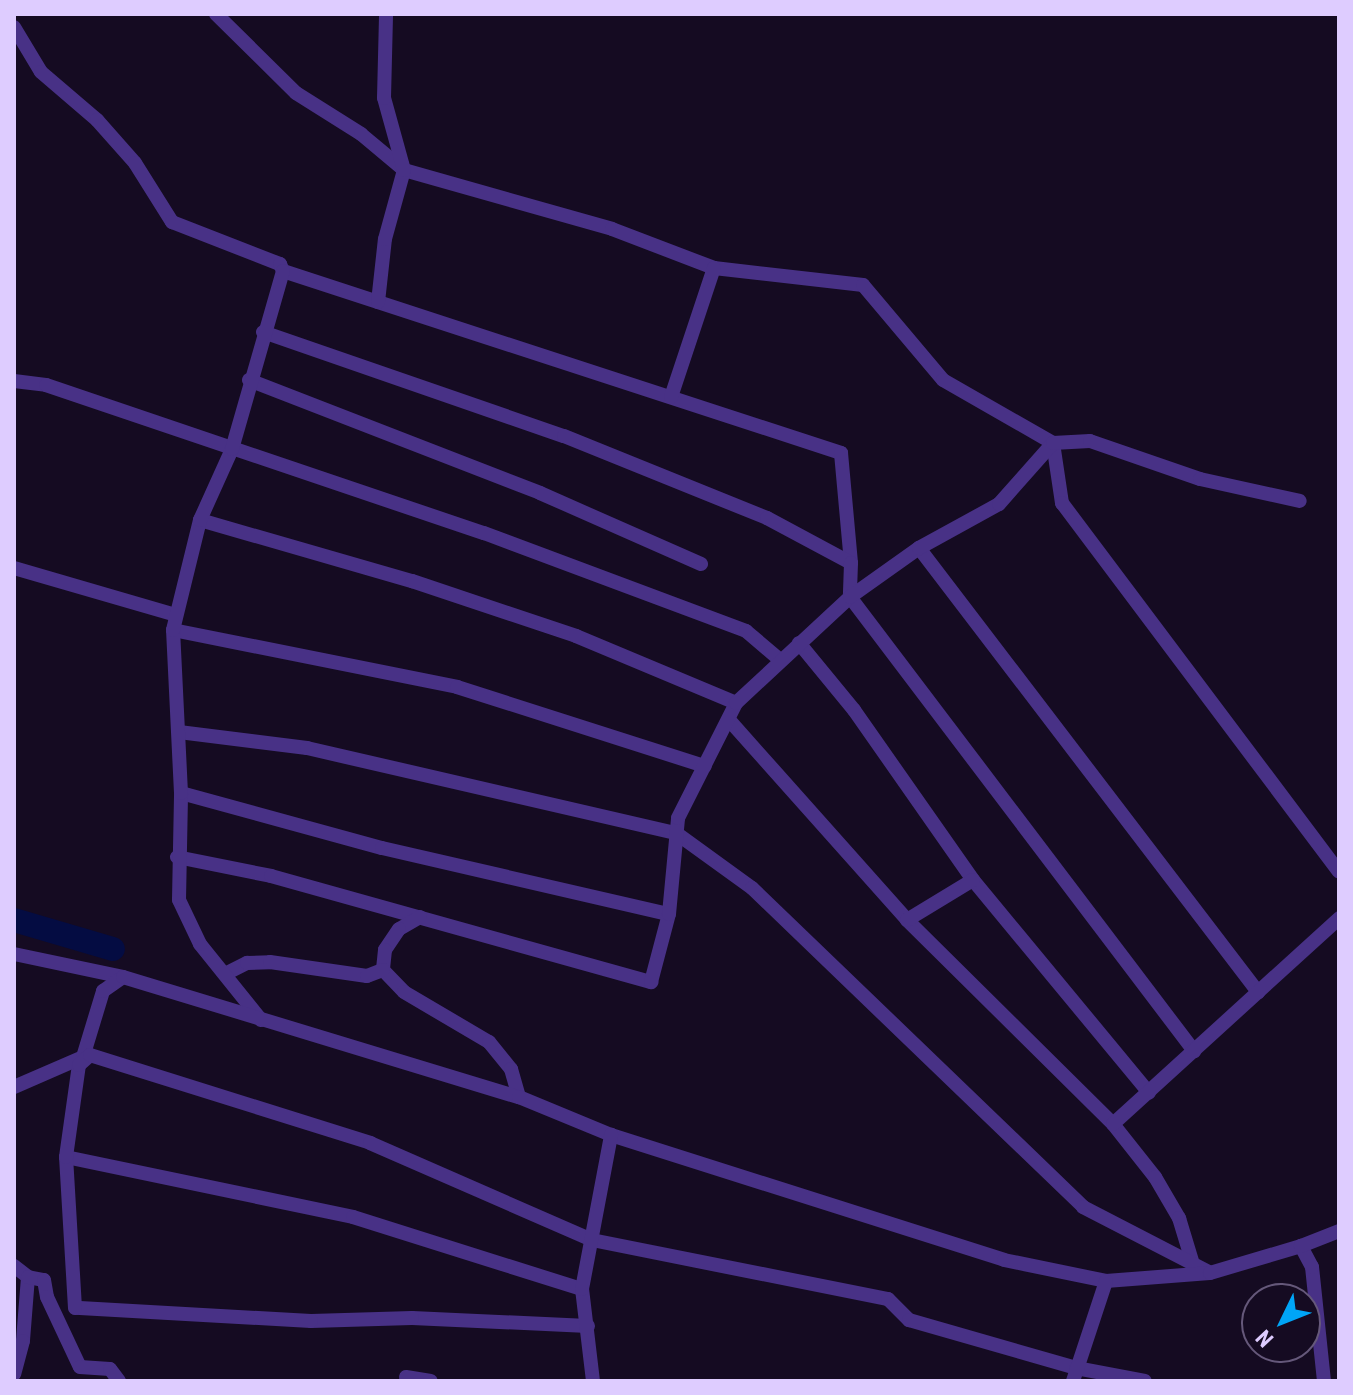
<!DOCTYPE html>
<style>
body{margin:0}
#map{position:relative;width:1353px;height:1395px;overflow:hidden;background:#150b22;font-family:"Roboto Condensed",sans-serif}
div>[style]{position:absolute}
.river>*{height:24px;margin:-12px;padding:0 12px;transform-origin:12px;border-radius:12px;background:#040c42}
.minor>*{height:14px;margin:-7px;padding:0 7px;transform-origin:7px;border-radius:7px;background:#483186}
span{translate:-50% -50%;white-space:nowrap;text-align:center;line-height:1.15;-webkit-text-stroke:8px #150b22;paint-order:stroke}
.frame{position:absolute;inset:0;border:16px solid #deccff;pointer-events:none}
.north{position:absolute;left:1241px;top:1283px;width:80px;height:80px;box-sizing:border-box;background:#150b22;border:2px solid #65587a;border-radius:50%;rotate:227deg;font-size:22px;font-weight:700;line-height:32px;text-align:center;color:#deccff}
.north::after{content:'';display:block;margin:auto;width:28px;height:36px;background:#00a5f7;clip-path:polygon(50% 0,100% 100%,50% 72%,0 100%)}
</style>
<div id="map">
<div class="river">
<i style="left:14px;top:920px;width:103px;rotate:16.3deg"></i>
</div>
<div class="minor">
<i style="left:216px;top:14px;width:112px;rotate:44.6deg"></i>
<i style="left:296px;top:93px;width:77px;rotate:32.2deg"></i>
<i style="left:361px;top:134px;width:56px;rotate:39.9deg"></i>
<i style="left:404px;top:170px;width:216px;rotate:15.8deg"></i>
<i style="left:612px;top:229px;width:109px;rotate:20.9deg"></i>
<i style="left:714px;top:268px;width:150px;rotate:6.5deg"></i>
<i style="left:863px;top:285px;width:124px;rotate:49.9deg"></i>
<i style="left:943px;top:380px;width:127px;rotate:29.8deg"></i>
<i style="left:1053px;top:443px;width:61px;rotate:81.5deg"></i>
<i style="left:1062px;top:503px;width:461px;rotate:53.1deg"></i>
<i style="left:14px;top:27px;width:52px;rotate:59deg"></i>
<i style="left:41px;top:72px;width:74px;rotate:40.6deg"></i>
<i style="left:97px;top:120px;width:57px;rotate:48.5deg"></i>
<i style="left:135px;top:163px;width:70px;rotate:57.9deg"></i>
<i style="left:172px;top:222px;width:116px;rotate:21.3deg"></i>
<i style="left:280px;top:264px;width:8px;rotate:67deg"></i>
<i style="left:283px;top:271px;width:587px;rotate:18.06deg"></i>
<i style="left:841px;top:453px;width:110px;rotate:84.8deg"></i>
<i style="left:378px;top:302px;width:63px;rotate:-83.7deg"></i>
<i style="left:385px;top:239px;width:72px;rotate:-74.6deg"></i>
<i style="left:404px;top:170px;width:75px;rotate:-105.5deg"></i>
<i style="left:384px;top:98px;width:84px;rotate:-88.6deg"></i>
<i style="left:263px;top:332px;width:318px;rotate:19.1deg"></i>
<i style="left:564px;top:436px;width:219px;rotate:22deg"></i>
<i style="left:767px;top:518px;width:95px;rotate:28.2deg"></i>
<i style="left:851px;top:563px;width:34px;rotate:92deg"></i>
<i style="left:850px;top:597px;width:570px;rotate:52.85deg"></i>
<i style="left:249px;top:380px;width:312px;rotate:21.2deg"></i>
<i style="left:540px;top:493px;width:176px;rotate:23.8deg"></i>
<i style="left:14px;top:381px;width:32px;rotate:7deg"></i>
<i style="left:46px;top:385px;width:462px;rotate:18.7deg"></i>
<i style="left:484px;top:533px;width:280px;rotate:20.5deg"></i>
<i style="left:746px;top:631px;width:43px;rotate:40.3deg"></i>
<i style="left:671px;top:397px;width:136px;rotate:-71.6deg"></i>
<i style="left:200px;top:520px;width:221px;rotate:16.1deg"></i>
<i style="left:412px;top:581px;width:173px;rotate:18.5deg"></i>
<i style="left:576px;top:636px;width:173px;rotate:22.7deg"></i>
<i style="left:919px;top:548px;width:559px;rotate:52.64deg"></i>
<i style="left:14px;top:568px;width:169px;rotate:16.2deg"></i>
<i style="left:173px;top:630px;width:290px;rotate:11.3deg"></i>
<i style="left:457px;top:687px;width:260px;rotate:17.7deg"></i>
<i style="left:799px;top:643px;width:87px;rotate:50.6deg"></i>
<i style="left:854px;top:710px;width:208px;rotate:55deg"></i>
<i style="left:973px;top:880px;width:276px;rotate:50.4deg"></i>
<i style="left:730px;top:721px;width:266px;rotate:48.3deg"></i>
<i style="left:907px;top:920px;width:290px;rotate:44.7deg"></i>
<i style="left:1113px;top:1124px;width:68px;rotate:51.6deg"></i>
<i style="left:1155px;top:1177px;width:48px;rotate:59.7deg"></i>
<i style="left:1179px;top:1218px;width:48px;rotate:73.1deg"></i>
<i style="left:179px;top:732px;width:129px;rotate:7.1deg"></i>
<i style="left:307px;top:748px;width:379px;rotate:13deg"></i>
<i style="left:676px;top:833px;width:94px;rotate:35.9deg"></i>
<i style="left:752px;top:888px;width:460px;rotate:43.9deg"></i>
<i style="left:1083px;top:1207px;width:142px;rotate:27.3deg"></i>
<i style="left:181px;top:793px;width:208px;rotate:15.3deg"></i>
<i style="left:382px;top:848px;width:294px;rotate:13deg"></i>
<i style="left:177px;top:857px;width:96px;rotate:11.4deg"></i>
<i style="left:271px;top:876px;width:395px;rotate:15.6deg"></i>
<i style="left:651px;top:982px;width:70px;rotate:-75.2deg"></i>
<i style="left:669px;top:914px;width:96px;rotate:-84.6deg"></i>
<i style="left:678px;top:818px;width:129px;rotate:-63.2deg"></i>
<i style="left:736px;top:703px;width:156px;rotate:-42.9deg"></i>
<i style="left:850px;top:597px;width:85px;rotate:-35.4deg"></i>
<i style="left:919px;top:548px;width:91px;rotate:-28.8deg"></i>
<i style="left:999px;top:504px;width:81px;rotate:-48.5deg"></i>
<i style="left:1053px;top:443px;width:37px;rotate:-3deg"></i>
<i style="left:1090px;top:441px;width:116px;rotate:19.1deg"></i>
<i style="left:1200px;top:479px;width:102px;rotate:12.4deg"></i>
<i style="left:420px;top:917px;width:24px;rotate:150deg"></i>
<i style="left:399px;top:929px;width:25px;rotate:124deg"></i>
<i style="left:385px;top:950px;width:20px;rotate:96deg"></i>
<i style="left:383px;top:970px;width:30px;rotate:46deg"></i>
<i style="left:404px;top:992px;width:99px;rotate:30.5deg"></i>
<i style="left:489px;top:1042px;width:35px;rotate:51deg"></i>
<i style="left:511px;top:1069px;width:29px;rotate:74deg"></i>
<i style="left:907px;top:920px;width:77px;rotate:-31.2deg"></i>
<i style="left:14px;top:954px;width:111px;rotate:11.9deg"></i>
<i style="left:225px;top:974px;width:25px;rotate:-27deg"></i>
<i style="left:247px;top:963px;width:23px;rotate:-2deg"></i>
<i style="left:270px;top:962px;width:98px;rotate:8.2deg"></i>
<i style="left:367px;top:976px;width:17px;rotate:-21deg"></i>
<i style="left:261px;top:1020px;width:97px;rotate:-128.8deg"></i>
<i style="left:200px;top:944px;width:49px;rotate:-115.5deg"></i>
<i style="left:179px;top:900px;width:107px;rotate:-88.9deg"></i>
<i style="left:181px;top:793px;width:163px;rotate:-92.8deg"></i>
<i style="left:173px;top:630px;width:113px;rotate:-76.2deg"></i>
<i style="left:200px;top:520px;width:78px;rotate:-65.7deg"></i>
<i style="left:232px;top:449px;width:185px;rotate:-74deg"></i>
<i style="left:14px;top:1087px;width:75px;rotate:-23.5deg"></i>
<i style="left:83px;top:1057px;width:69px;rotate:-73.1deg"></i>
<i style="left:103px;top:991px;width:24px;rotate:-35deg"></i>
<i style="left:123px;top:977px;width:414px;rotate:16.9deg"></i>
<i style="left:519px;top:1097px;width:100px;rotate:22.4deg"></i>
<i style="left:611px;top:1135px;width:412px;rotate:17.6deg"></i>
<i style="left:1004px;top:1260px;width:104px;rotate:11.6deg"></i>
<i style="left:1106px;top:1281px;width:104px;rotate:-4.4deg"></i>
<i style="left:1210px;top:1273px;width:95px;rotate:-16.5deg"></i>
<i style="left:1113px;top:1124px;width:306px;rotate:-42.3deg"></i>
<i style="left:66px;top:1157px;width:293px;rotate:11.8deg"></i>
<i style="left:353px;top:1217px;width:240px;rotate:17.5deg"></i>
<i style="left:14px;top:1266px;width:18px;rotate:38deg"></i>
<i style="left:28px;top:1277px;width:64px;rotate:94.5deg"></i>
<i style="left:23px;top:1341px;width:34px;rotate:105deg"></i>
<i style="left:28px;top:1277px;width:16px;rotate:11deg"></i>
<i style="left:44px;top:1280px;width:17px;rotate:80deg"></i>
<i style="left:47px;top:1297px;width:77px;rotate:64.8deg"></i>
<i style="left:80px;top:1367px;width:30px;rotate:4deg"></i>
<i style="left:110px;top:1369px;width:15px;rotate:53deg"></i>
<i style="left:588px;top:1326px;width:176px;rotate:-177.4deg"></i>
<i style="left:412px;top:1318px;width:101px;rotate:178.3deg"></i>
<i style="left:311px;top:1321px;width:236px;rotate:-176.8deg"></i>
<i style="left:75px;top:1308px;width:151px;rotate:-93.4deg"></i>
<i style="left:66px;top:1157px;width:93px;rotate:-82deg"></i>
<i style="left:79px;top:1065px;width:15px;rotate:-42deg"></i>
<i style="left:90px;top:1055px;width:294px;rotate:17.4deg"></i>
<i style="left:370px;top:1143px;width:242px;rotate:23.6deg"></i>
<i style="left:592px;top:1240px;width:302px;rotate:11.3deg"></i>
<i style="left:888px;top:1299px;width:30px;rotate:45deg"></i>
<i style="left:909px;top:1320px;width:174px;rotate:16deg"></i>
<i style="left:1076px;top:1368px;width:70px;rotate:10.7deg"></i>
<i style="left:406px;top:1377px;width:25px;rotate:9deg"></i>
<i style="left:593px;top:1381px;width:93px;rotate:-96.8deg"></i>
<i style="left:582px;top:1289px;width:157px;rotate:-79.3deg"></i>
<i style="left:1073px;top:1381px;width:105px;rotate:-71.7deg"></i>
<i style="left:1324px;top:1381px;width:115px;rotate:-96deg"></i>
<i style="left:1312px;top:1267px;width:24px;rotate:-118deg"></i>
<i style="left:1301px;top:1246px;width:41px;rotate:-21.5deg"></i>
</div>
<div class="frame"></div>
<div class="north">N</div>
</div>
